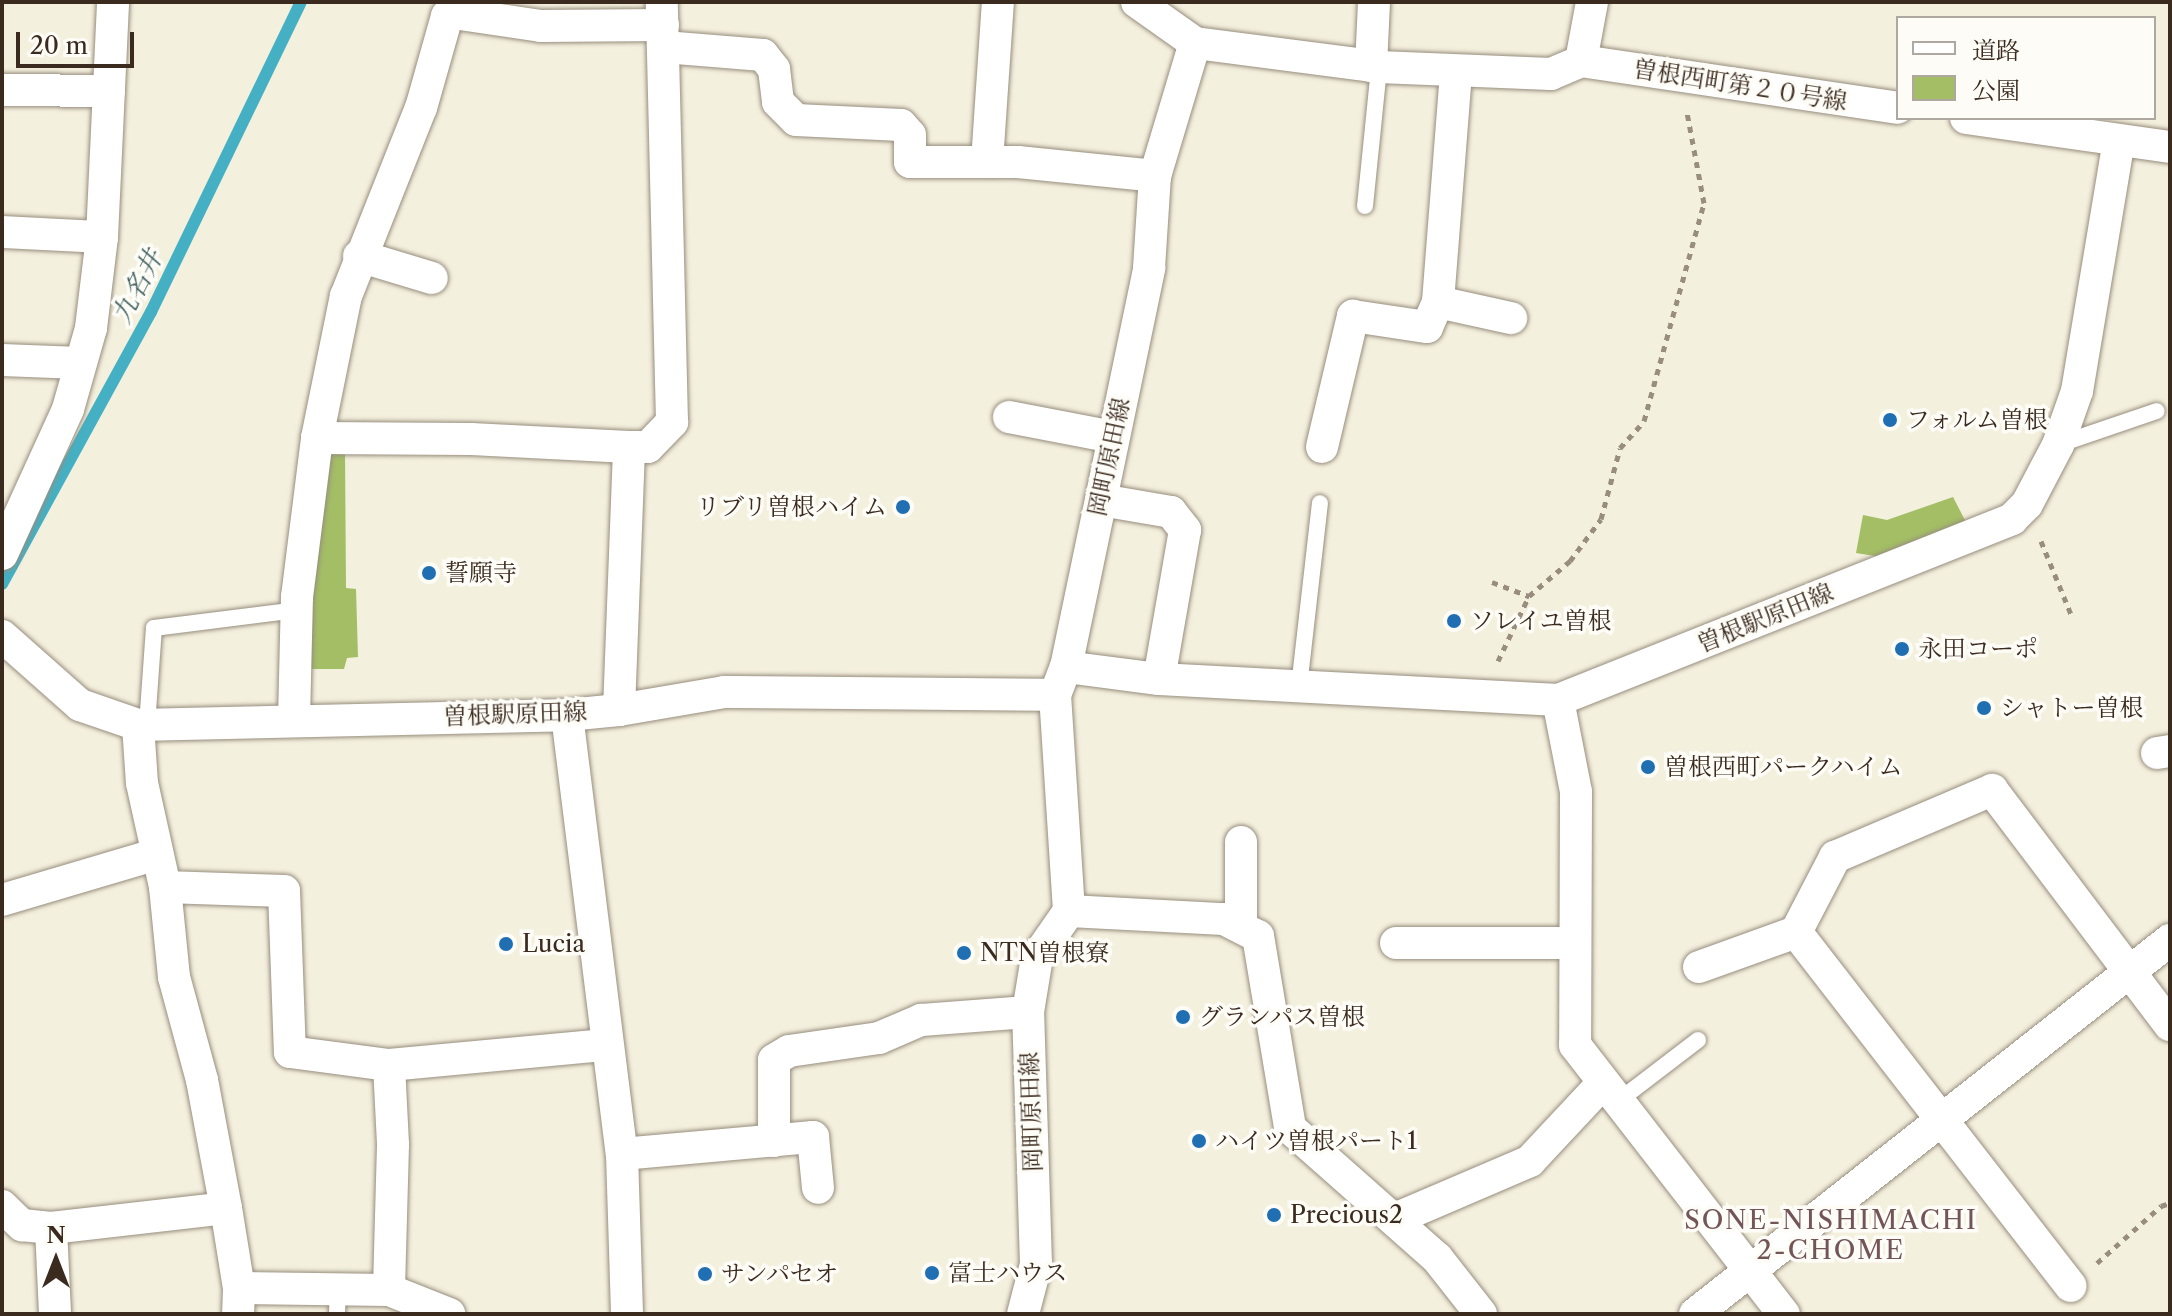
<!DOCTYPE html>
<meta charset="utf-8">
<style>
body{margin:0}
#map{position:relative;width:2172px;height:1316px;overflow:hidden;background:#f4f0de;font-family:"Libre Caslon Text","Noto Serif JP",serif}
div>[style]{position:absolute}
.green>*{inset:0;background:#a3be65}
.stream>*{height:12px;margin:-6px;padding:0 6px;transform-origin:6px;border-radius:6px;background:#45b0c3}
.path>*{height:5px;margin-top:-2.5px;transform-origin:0;background:repeating-linear-gradient(90deg,#988d7e 0 6px,transparent 0 12px)}
.roads{filter:drop-shadow(0 0 2px #988d7e) drop-shadow(0 0 2px #988d7e)}
.service>*{height:16px;margin:-8px;padding:0 8px;transform-origin:8px;border-radius:8px;background:#fff}
.minor>*{height:32px;margin:-16px;padding:0 16px;transform-origin:16px;border-radius:16px;background:#fff}
.dots>*{width:22px;height:22px;translate:-50% -50%;box-sizing:border-box;border:4px solid #fdfcf7;border-radius:50%}
span{translate:-50% -50%;white-space:nowrap;text-align:center;line-height:1.15;-webkit-text-stroke:7px #fdfcf7;paint-order:stroke}
.street-label{font-size:24px;color:#3b2a1e}
.poi-label{font-size:24px;color:#3b2a1e}
.left{translate:0 -50%;text-align:left}
.right{translate:-100% -50%;text-align:right}
.water-label{font-size:26px;color:#3f6060;font-style:italic}
.neighbourhood-label{font-size:26px;color:#735558;letter-spacing:2px}
.frame{position:absolute;inset:0;border:4px solid #3b2a1e;pointer-events:none}
.legend{position:absolute;left:1896px;top:16px;width:260px;height:104px;box-sizing:border-box;background:#fdfcf7;border:2px solid #afa8a0;margin:0;padding:10px 14px;list-style:none;font-size:24px;color:#3b2a1e}
.legend li{display:flex;align-items:center;gap:16px;height:40px}
.legend b{width:40px;border:2px solid #afa8a0}
.north{position:absolute;left:16px;top:1220px;width:80px;height:80px;-webkit-text-stroke:6px #fdfcf7;paint-order:stroke;rotate:0deg;font-size:22px;font-weight:700;line-height:32px;text-align:center;color:#3b2a1e}
.north::after{content:'';display:block;margin:auto;width:28px;height:36px;background:#3b2a1e;clip-path:polygon(50% 0,100% 100%,50% 72%,0 100%)}
.scale{position:absolute;left:16px;top:32px;width:118px;height:36px;box-sizing:border-box;border:4px solid #3b2a1e;border-top:0;padding-left:10px;font-size:24px;line-height:28px;white-space:nowrap;color:#3b2a1e;-webkit-text-stroke:6px #fdfcf7;paint-order:stroke}
</style>
<div id="map">
<div class="green">
<i style="clip-path:polygon(345px 450px,346px 588px,356px 589px,358px 657px,347px 658px,344px 669px,308px 669px,317px 538px,330px 452px)"></i>
<i style="clip-path:polygon(1953px 497px,1967px 524px,1881px 557px,1856px 553px,1863px 515px,1887px 520px)"></i>
</div>
<div class="stream">
<i style="left:2px;top:584px;width:310px;rotate:-61.3deg"></i>
<i style="left:151px;top:312px;width:344px;rotate:-64.2deg"></i>
</div>
<div class="path">
<i style="left:2041px;top:541px;width:79px;rotate:67.7deg"></i>
<i style="left:1492px;top:582px;width:40px;rotate:21deg"></i>
<i style="left:1498px;top:661px;width:72px;rotate:-64.5deg"></i>
<i style="left:1529px;top:596px;width:54px;rotate:-40.5deg"></i>
<i style="left:1570px;top:561px;width:52px;rotate:-53.6deg"></i>
<i style="left:1601px;top:519px;width:73px;rotate:-75deg"></i>
<i style="left:1620px;top:448px;width:36px;rotate:-48deg"></i>
<i style="left:1644px;top:421px;width:226px;rotate:-74.6deg"></i>
<i style="left:1704px;top:203px;width:93px;rotate:-100.6deg"></i>
<i style="left:2097px;top:1263px;width:86px;rotate:-41.7deg"></i>
<i style="left:2161px;top:1206px;width:9px;rotate:-18deg"></i>
</div>
<div class="roads">
<div class="service">
<i style="left:1365px;top:206px;width:140px;rotate:-84.2deg"></i>
<i style="left:2060px;top:444px;width:102px;rotate:-18.8deg"></i>
<i style="left:1299px;top:687px;width:185px;rotate:-83.5deg"></i>
<i style="left:147px;top:725px;width:97px;rotate:-85.9deg"></i>
<i style="left:154px;top:628px;width:143px;rotate:-7.2deg"></i>
<i style="left:1617px;top:1102px;width:102px;rotate:-37.4deg"></i>
<i style="left:337px;top:1314px;width:25px;rotate:-88deg"></i>
</div>
<div class="minor">
<i style="left:1137px;top:2px;width:71px;rotate:35.3deg"></i>
<i style="left:1195px;top:43px;width:186px;rotate:7.4deg"></i>
<i style="left:1379px;top:67px;width:172px;rotate:2.3deg"></i>
<i style="left:1551px;top:74px;width:33px;rotate:-23deg"></i>
<i style="left:1581px;top:61px;width:60px;rotate:-79.4deg"></i>
<i style="left:453px;top:13px;width:89px;rotate:8.4deg"></i>
<i style="left:541px;top:26px;width:122px;rotate:-0.5deg"></i>
<i style="left:664px;top:47px;width:99px;rotate:4.6deg"></i>
<i style="left:763px;top:55px;width:18px;rotate:52deg"></i>
<i style="left:774px;top:69px;width:33px;rotate:83deg"></i>
<i style="left:778px;top:102px;width:25px;rotate:45deg"></i>
<i style="left:796px;top:120px;width:105px;rotate:2.7deg"></i>
<i style="left:901px;top:125px;width:13px;rotate:48deg"></i>
<i style="left:910px;top:135px;width:27px;rotate:90deg"></i>
<i style="left:910px;top:162px;width:108px"></i>
<i style="left:1018px;top:162px;width:138px;rotate:5.8deg"></i>
<i style="left:1581px;top:61px;width:320px;rotate:8.4deg"></i>
<i style="left:1371px;top:66px;width:64px;rotate:-87.3deg"></i>
<i style="left:1456px;top:73px;width:230px;rotate:94.5deg"></i>
<i style="left:1438px;top:302px;width:75px;rotate:12.4deg"></i>
<i style="left:2px;top:90px;width:107px;rotate:0.5deg"></i>
<i style="left:1966px;top:118px;width:206px;rotate:8.1deg"></i>
<i style="left:987px;top:162px;width:160px;rotate:-86.1deg"></i>
<i style="left:2px;top:232px;width:100px;rotate:2.9deg"></i>
<i style="left:359px;top:256px;width:76px;rotate:16.8deg"></i>
<i style="left:2px;top:360px;width:78px;rotate:2.2deg"></i>
<i style="left:1009px;top:417px;width:106px;rotate:10.9deg"></i>
<i style="left:317px;top:438px;width:154px;rotate:0.4deg"></i>
<i style="left:471px;top:439px;width:158px;rotate:2.9deg"></i>
<i style="left:1322px;top:447px;width:135px;rotate:-76.7deg"></i>
<i style="left:1353px;top:316px;width:75px;rotate:8.5deg"></i>
<i style="left:1427px;top:327px;width:27px;rotate:-66deg"></i>
<i style="left:1101px;top:500px;width:71px;rotate:9.7deg"></i>
<i style="left:1171px;top:512px;width:23px;rotate:52deg"></i>
<i style="left:1185px;top:530px;width:151px;rotate:99.9deg"></i>
<i style="left:2px;top:554px;width:159px;rotate:-65.5deg"></i>
<i style="left:68px;top:409px;width:84px;rotate:-74.1deg"></i>
<i style="left:91px;top:328px;width:92px;rotate:-83.1deg"></i>
<i style="left:102px;top:237px;width:235px;rotate:-87.3deg"></i>
<i style="left:2px;top:636px;width:104px;rotate:41.5deg"></i>
<i style="left:80px;top:705px;width:61px;rotate:19deg"></i>
<i style="left:138px;top:725px;width:429px;rotate:-1.3deg"></i>
<i style="left:567px;top:715px;width:52px;rotate:-5.5deg"></i>
<i style="left:619px;top:710px;width:107px;rotate:-9.7deg"></i>
<i style="left:724px;top:692px;width:331px;rotate:0.5deg"></i>
<i style="left:1066px;top:667px;width:94px;rotate:7.4deg"></i>
<i style="left:1159px;top:679px;width:400px;rotate:3deg"></i>
<i style="left:1558px;top:700px;width:489px;rotate:-21.7deg"></i>
<i style="left:2012px;top:519px;width:21px;rotate:-45deg"></i>
<i style="left:2027px;top:504px;width:67px;rotate:-62.3deg"></i>
<i style="left:2058px;top:445px;width:57px;rotate:-70.6deg"></i>
<i style="left:2077px;top:391px;width:254px;rotate:-80.5deg"></i>
<i style="left:1558px;top:700px;width:94px;rotate:78.9deg"></i>
<i style="left:1576px;top:792px;width:253px;rotate:90.2deg"></i>
<i style="left:1575px;top:1045px;width:341px;rotate:52.2deg"></i>
<i style="left:619px;top:710px;width:263px;rotate:-87.8deg"></i>
<i style="left:629px;top:447px;width:19px"></i>
<i style="left:648px;top:447px;width:35px;rotate:-46deg"></i>
<i style="left:672px;top:422px;width:420px;rotate:-91.4deg"></i>
<i style="left:567px;top:715px;width:442px;rotate:82.9deg"></i>
<i style="left:622px;top:1154px;width:160px;rotate:88.2deg"></i>
<i style="left:294px;top:719px;width:122px;rotate:-88.6deg"></i>
<i style="left:297px;top:597px;width:160px;rotate:-82.8deg"></i>
<i style="left:317px;top:438px;width:145px;rotate:-78.5deg"></i>
<i style="left:346px;top:296px;width:202px;rotate:-68.3deg"></i>
<i style="left:421px;top:108px;width:96px;rotate:-74.2deg"></i>
<i style="left:447px;top:16px;width:7px;rotate:-27deg"></i>
<i style="left:453px;top:13px;width:11px;rotate:-90deg"></i>
<i style="left:138px;top:725px;width:58px;rotate:86.1deg"></i>
<i style="left:142px;top:783px;width:107px;rotate:77.5deg"></i>
<i style="left:165px;top:887px;width:90px;rotate:84.3deg"></i>
<i style="left:174px;top:977px;width:107px;rotate:74.8deg"></i>
<i style="left:202px;top:1080px;width:130px;rotate:79.4deg"></i>
<i style="left:226px;top:1208px;width:81px;rotate:80.8deg"></i>
<i style="left:239px;top:1288px;width:26px;rotate:92deg"></i>
<i style="left:2157px;top:753px;width:13px;rotate:-9deg"></i>
<i style="left:1241px;top:842px;width:83px;rotate:90deg"></i>
<i style="left:165px;top:887px;width:119px;rotate:1.9deg"></i>
<i style="left:284px;top:891px;width:161px;rotate:87.9deg"></i>
<i style="left:290px;top:1052px;width:100px;rotate:7.5deg"></i>
<i style="left:389px;top:1065px;width:80px;rotate:87.1deg"></i>
<i style="left:393px;top:1145px;width:145px;rotate:91.6deg"></i>
<i style="left:389px;top:1290px;width:150px;rotate:-179.2deg"></i>
<i style="left:2px;top:900px;width:162px;rotate:-16.5deg"></i>
<i style="left:1069px;top:911px;width:155px;rotate:3deg"></i>
<i style="left:1224px;top:919px;width:38px;rotate:27deg"></i>
<i style="left:1258px;top:936px;width:195px;rotate:80.5deg"></i>
<i style="left:1290px;top:1128px;width:196px;rotate:41.5deg"></i>
<i style="left:1437px;top:1258px;width:71px;rotate:51.8deg"></i>
<i style="left:1796px;top:932px;width:448px;rotate:52.2deg"></i>
<i style="left:1396px;top:943px;width:178px"></i>
<i style="left:1699px;top:967px;width:103px;rotate:-19.8deg"></i>
<i style="left:1796px;top:932px;width:85px;rotate:-62.5deg"></i>
<i style="left:1835px;top:857px;width:171px;rotate:-23.1deg"></i>
<i style="left:1992px;top:790px;width:295px;rotate:52.9deg"></i>
<i style="left:389px;top:1065px;width:218px;rotate:-5.3deg"></i>
<i style="left:774px;top:1141px;width:81px;rotate:-90deg"></i>
<i style="left:774px;top:1060px;width:17px;rotate:-31deg"></i>
<i style="left:789px;top:1051px;width:91px;rotate:-8.2deg"></i>
<i style="left:879px;top:1038px;width:46px;rotate:-23.2deg"></i>
<i style="left:921px;top:1020px;width:107px;rotate:-4.3deg"></i>
<i style="left:622px;top:1154px;width:192px;rotate:-5.1deg"></i>
<i style="left:813px;top:1137px;width:51px;rotate:84.4deg"></i>
<i style="left:2px;top:1206px;width:28px;rotate:44deg"></i>
<i style="left:22px;top:1225px;width:29px;rotate:6deg"></i>
<i style="left:51px;top:1228px;width:176px;rotate:-6.5deg"></i>
<i style="left:1395px;top:1219px;width:147px;rotate:-23.2deg"></i>
<i style="left:1530px;top:1161px;width:107px;rotate:-46.9deg"></i>
<i style="left:51px;top:1228px;width:86px;rotate:87.3deg"></i>
<i style="left:389px;top:1290px;width:65px;rotate:21.8deg"></i>
<i style="left:1023px;top:1314px;width:52px;rotate:-75.4deg"></i>
<i style="left:1036px;top:1264px;width:252px;rotate:-91.8deg"></i>
<i style="left:1028px;top:1012px;width:56px;rotate:-80.7deg"></i>
<i style="left:1037px;top:957px;width:56px;rotate:-55.2deg"></i>
<i style="left:1069px;top:911px;width:216px;rotate:-93.7deg"></i>
<i style="left:1055px;top:695px;width:30px;rotate:-69deg"></i>
<i style="left:1066px;top:667px;width:408px;rotate:-78.2deg"></i>
<i style="left:1149px;top:268px;width:92px;rotate:-86.3deg"></i>
<i style="left:1155px;top:176px;width:139px;rotate:-73.3deg"></i>
<i style="left:1695px;top:1314px;width:605px;rotate:-38.22deg"></i>
</div>
</div>
<div class="dots">
<i style="left:1890px;top:420px;background:#1f6fb2"></i>
<i style="left:903px;top:507px;background:#1f6fb2"></i>
<i style="left:429px;top:573px;background:#1f6fb2"></i>
<i style="left:1454px;top:621px;background:#1f6fb2"></i>
<i style="left:1902px;top:649px;background:#1f6fb2"></i>
<i style="left:1984px;top:708px;background:#1f6fb2"></i>
<i style="left:1648px;top:767px;background:#1f6fb2"></i>
<i style="left:506px;top:944px;background:#1f6fb2"></i>
<i style="left:964px;top:953px;background:#1f6fb2"></i>
<i style="left:1183px;top:1017px;background:#1f6fb2"></i>
<i style="left:1199px;top:1141px;background:#1f6fb2"></i>
<i style="left:1274px;top:1215px;background:#1f6fb2"></i>
<i style="left:932px;top:1273px;background:#1f6fb2"></i>
<i style="left:705px;top:1274px;background:#1f6fb2"></i>
</div>
<div class="street-label">
<span style="left:1740px;top:85px;rotate:9deg">曽根西町第２０号線</span>
<span style="left:1109px;top:457px;rotate:-78deg">岡町原田線</span>
<span style="left:1765px;top:618px;rotate:-22deg">曽根駅原田線</span>
<span style="left:515px;top:714px;rotate:-2deg">曽根駅原田線</span>
<span style="left:1031px;top:1112px;rotate:-92deg">岡町原田線</span>
</div>
<div class="poi-label">
<span class="left" style="left:1906px;top:420px">フォルム曽根</span>
<span class="right" style="left:887px;top:507px">リブリ曽根ハイム</span>
<span class="left" style="left:445px;top:573px">誓願寺</span>
<span class="left" style="left:1470px;top:621px">ソレイユ曽根</span>
<span class="left" style="left:1918px;top:649px">永田コーポ</span>
<span class="left" style="left:2000px;top:708px">シャトー曽根</span>
<span class="left" style="left:1664px;top:767px">曽根西町パークハイム</span>
<span class="left" style="left:522px;top:944px">Lucia</span>
<span class="left" style="left:980px;top:953px">NTN曽根寮</span>
<span class="left" style="left:1199px;top:1017px">グランパス曽根</span>
<span class="left" style="left:1215px;top:1141px">ハイツ曽根パート1</span>
<span class="left" style="left:1290px;top:1215px">Precious2</span>
<span class="left" style="left:948px;top:1273px">富士ハウス</span>
<span class="left" style="left:721px;top:1274px">サンパセオ</span>
</div>
<div class="water-label">
<span style="left:138px;top:287px;rotate:-63deg">九名井</span>
</div>
<div class="neighbourhood-label">
<span style="left:1831px;top:1236px">SONE-NISHIMACHI<br>2-CHOME</span>
</div>
<div class="frame"></div>
<ul class="legend">
<li><b style="height:10px;background:#fff"></b>道路</li>
<li><b style="height:22px;background:#a3be65"></b>公園</li>
</ul>
<div class="north">N</div>
<div class="scale">20 m</div>
</div>
